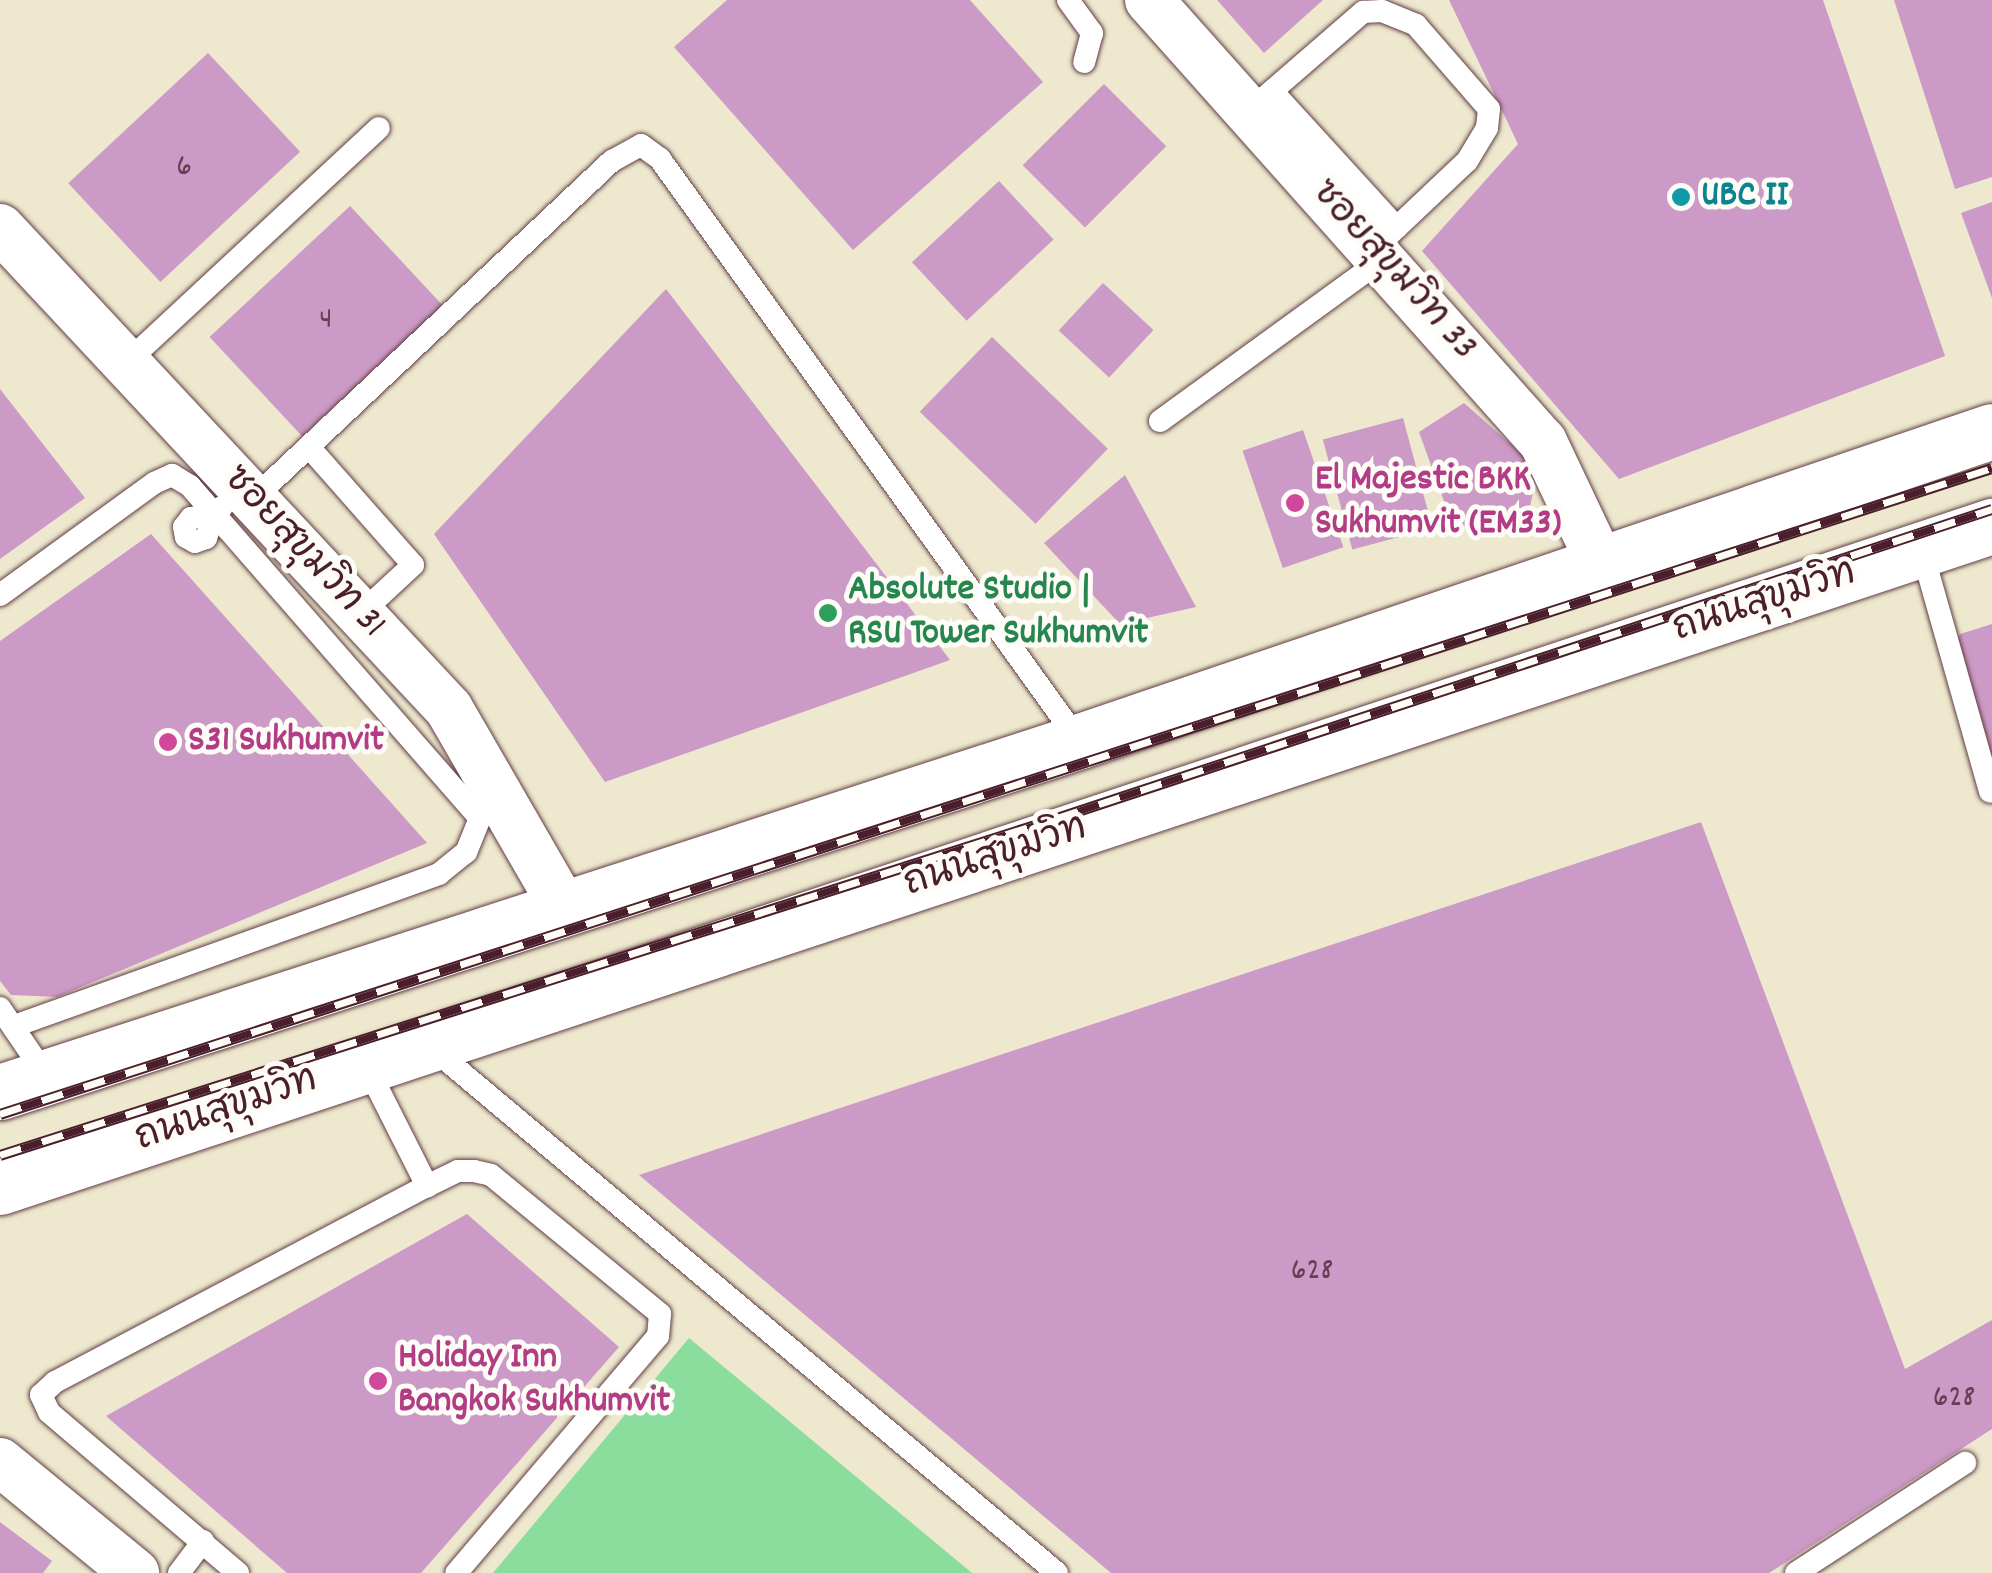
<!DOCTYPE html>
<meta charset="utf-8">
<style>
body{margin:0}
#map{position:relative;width:1992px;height:1573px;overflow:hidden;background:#ede8ce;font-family:Dekko,"Playpen Sans Thai",sans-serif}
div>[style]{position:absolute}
.green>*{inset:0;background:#8add9d}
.building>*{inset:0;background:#cc9ac6;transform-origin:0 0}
.roads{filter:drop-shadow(0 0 2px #623d43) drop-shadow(0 0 2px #623d43)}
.service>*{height:22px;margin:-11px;padding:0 11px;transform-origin:11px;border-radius:11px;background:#fff}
.minor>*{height:48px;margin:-24px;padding:0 24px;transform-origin:24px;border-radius:24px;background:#fff}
.primary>*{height:55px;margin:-27.5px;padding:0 27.5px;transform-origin:27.5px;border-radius:27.5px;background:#fff}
.rail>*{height:11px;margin-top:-5.5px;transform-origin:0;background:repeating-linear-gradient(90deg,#fdfcf7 0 22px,#4a1f2b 0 44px);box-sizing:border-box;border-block:2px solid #4a1f2b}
.dots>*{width:28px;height:28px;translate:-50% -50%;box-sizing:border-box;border:5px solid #fdfcf7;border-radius:50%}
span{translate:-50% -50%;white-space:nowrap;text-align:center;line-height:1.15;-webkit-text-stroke:10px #fdfcf7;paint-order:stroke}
.number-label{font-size:32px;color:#6a3e52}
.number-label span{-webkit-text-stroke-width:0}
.culture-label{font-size:38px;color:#0d838f;font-weight:700}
.left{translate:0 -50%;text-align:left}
.street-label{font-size:38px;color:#4a1f2b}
.hotel-label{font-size:38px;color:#b23c85;font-weight:700}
.leisure-label{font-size:38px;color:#27864d;font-weight:700}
</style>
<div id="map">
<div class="green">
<i style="clip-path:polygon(689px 1338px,972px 1573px,493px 1573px)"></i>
</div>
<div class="building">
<i style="clip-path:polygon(727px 0,970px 0,1043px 82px,853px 250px,674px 47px)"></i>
<i style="clip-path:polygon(1217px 0,1323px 0,1264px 53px)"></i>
<i style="clip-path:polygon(1449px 0,1823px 0,1945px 356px,1619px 479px,1422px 251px,1518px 144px)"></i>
<i style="clip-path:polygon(1894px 0,1992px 0,1992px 177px,1955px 189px)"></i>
<i style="left:208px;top:53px;width:135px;height:191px;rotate:47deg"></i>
<i style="left:1104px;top:84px;width:88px;height:115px;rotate:45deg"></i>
<i style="left:999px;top:181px;width:80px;height:119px;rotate:47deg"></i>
<i style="clip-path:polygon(1992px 202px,1992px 298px,1961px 213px)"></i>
<i style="left:350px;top:206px;width:136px;height:192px;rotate:47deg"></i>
<i style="left:1103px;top:283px;width:69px;height:65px;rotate:43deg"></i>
<i style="clip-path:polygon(666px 289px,950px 660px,605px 782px,434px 534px)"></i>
<i style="left:992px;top:337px;width:161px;height:104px;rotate:44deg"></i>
<i style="clip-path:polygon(0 389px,85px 498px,0 559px)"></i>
<i style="clip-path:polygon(1464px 403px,1538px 468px,1530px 507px,1454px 529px,1419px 432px)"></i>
<i style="left:1403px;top:418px;width:114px;height:83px;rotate:75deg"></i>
<i style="left:1303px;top:430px;width:124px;height:64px;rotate:71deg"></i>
<i style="clip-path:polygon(1125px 475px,1196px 607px,1120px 624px,1044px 543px)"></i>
<i style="clip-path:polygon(151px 534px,427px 843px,57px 997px,11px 995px,0 981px,0 641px)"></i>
<i style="clip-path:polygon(1992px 624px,1992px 769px,1952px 649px,1960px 634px)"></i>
<i style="clip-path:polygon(1701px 822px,1905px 1369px,1992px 1320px,1992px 1429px,1769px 1573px,1111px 1573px,639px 1175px)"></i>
<i style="clip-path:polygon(467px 1214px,619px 1347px,421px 1573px,287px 1573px,106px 1416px)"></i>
<i style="clip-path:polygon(0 1522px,52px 1561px,43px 1573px,0 1573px)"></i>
</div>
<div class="roads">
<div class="service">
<i style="left:1068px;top:0;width:41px;rotate:54deg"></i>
<i style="left:1092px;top:33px;width:30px;rotate:105deg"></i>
<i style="left:1272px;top:91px;width:185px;rotate:47.6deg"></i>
<i style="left:1250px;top:110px;width:150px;rotate:-40.9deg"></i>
<i style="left:1363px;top:12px;width:19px;rotate:-3deg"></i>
<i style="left:1382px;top:11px;width:37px;rotate:22deg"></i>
<i style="left:1416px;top:25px;width:111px;rotate:49deg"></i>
<i style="left:1489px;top:109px;width:19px;rotate:96deg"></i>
<i style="left:1487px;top:128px;width:39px;rotate:121deg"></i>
<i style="left:1467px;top:161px;width:127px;rotate:136.6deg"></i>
<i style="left:126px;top:363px;width:345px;rotate:-42.9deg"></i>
<i style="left:1160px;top:421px;width:277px;rotate:-36deg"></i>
<i style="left:309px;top:447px;width:157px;rotate:48.6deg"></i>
<i style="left:413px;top:565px;width:72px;rotate:137.2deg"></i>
<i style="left:253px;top:499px;width:493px;rotate:-43.3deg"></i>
<i style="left:612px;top:161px;width:33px;rotate:-29deg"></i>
<i style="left:641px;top:145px;width:24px;rotate:36deg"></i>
<i style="left:660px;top:159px;width:717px;rotate:54.25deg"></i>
<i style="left:214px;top:515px;width:23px;rotate:173deg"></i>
<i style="left:191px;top:518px;width:11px;rotate:128deg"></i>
<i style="left:184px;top:527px;width:10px;rotate:79deg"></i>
<i style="left:186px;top:537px;width:10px;rotate:29deg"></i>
<i style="left:195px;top:542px;width:12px;rotate:-20deg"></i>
<i style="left:206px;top:538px;width:24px;rotate:-71deg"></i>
<i style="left:214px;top:515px;width:11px;rotate:-45deg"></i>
<i style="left:1922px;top:551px;width:250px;rotate:74.2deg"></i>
<i style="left:0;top:595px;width:190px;rotate:-36deg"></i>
<i style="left:154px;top:483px;width:20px;rotate:-24deg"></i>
<i style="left:172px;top:475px;width:21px;rotate:31deg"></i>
<i style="left:190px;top:486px;width:441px;rotate:48.9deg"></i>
<i style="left:480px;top:818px;width:37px;rotate:112deg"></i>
<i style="left:466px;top:852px;width:35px;rotate:141deg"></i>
<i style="left:439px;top:874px;width:450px;rotate:160.3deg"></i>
<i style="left:0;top:1008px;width:83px;rotate:55.7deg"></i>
<i style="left:432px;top:1048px;width:816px;rotate:40.03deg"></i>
<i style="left:366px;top:1065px;width:136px;rotate:63.2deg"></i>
<i style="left:179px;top:1573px;width:40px;rotate:-53deg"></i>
<i style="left:238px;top:1573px;width:248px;rotate:-139.6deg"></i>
<i style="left:49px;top:1412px;width:19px;rotate:-115deg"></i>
<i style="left:41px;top:1395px;width:19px;rotate:-43deg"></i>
<i style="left:55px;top:1382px;width:420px;rotate:-27.8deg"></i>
<i style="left:427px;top:1186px;width:34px;rotate:-26deg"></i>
<i style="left:458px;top:1171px;width:16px"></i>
<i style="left:474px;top:1171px;width:17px;rotate:13deg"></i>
<i style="left:491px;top:1175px;width:219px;rotate:39.4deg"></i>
<i style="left:660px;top:1314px;width:22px;rotate:95deg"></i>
<i style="left:658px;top:1336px;width:311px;rotate:130.4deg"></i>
<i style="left:1796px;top:1573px;width:202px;rotate:-33.1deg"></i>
</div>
<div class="minor">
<i style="left:1149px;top:0;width:592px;rotate:48.29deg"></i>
<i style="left:1543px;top:442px;width:137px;rotate:64.6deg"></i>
<i style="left:0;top:228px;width:658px;rotate:46.97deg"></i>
<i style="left:449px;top:709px;width:230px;rotate:60deg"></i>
<i style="left:0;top:1462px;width:175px;rotate:39.4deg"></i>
</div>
<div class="primary">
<i style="left:0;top:1092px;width:1136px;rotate:-18deg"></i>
<i style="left:1080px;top:741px;width:963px;rotate:-18.77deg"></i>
<i style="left:0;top:1187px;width:2099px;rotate:-18.36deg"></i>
</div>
</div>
<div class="rail">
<i style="left:0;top:1114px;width:2094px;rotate:-17.97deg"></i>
<i style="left:0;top:1155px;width:1109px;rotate:-17.68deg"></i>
<i style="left:1057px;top:818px;width:985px;rotate:-18.29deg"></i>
</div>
<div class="dots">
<i style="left:1681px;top:197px;background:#0f9aa8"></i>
<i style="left:1295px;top:503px;background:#d1479c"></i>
<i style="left:828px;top:613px;background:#2e9e5b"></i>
<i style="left:168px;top:742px;background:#d1479c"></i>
<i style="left:378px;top:1381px;background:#d1479c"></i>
</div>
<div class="number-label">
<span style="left:184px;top:168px">6</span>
<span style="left:326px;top:321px">4</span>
<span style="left:1312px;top:1272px">628</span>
<span style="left:1954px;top:1399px">628</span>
</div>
<div class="culture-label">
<span class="left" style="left:1701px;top:197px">UBC II</span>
</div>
<div class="street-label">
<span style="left:1393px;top:271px;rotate:48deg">ซอยสุขุมวิท 33</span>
<span style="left:303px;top:553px;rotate:47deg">ซอยสุขุมวิท 31</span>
<span style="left:1765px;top:603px;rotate:-18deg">ถนนสุขุมวิท</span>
<span style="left:996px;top:858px;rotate:-18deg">ถนนสุขุมวิท</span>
<span style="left:227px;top:1111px;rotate:-19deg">ถนนสุขุมวิท</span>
</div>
<div class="hotel-label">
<span class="left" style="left:1315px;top:503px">El Majestic BKK<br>Sukhumvit (EM33)</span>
<span class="left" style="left:188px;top:742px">S31 Sukhumvit</span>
<span class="left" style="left:398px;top:1381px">Holiday Inn<br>Bangkok Sukhumvit</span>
</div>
<div class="leisure-label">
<span class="left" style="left:848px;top:613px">Absolute Studio |<br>RSU Tower Sukhumvit</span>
</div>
</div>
